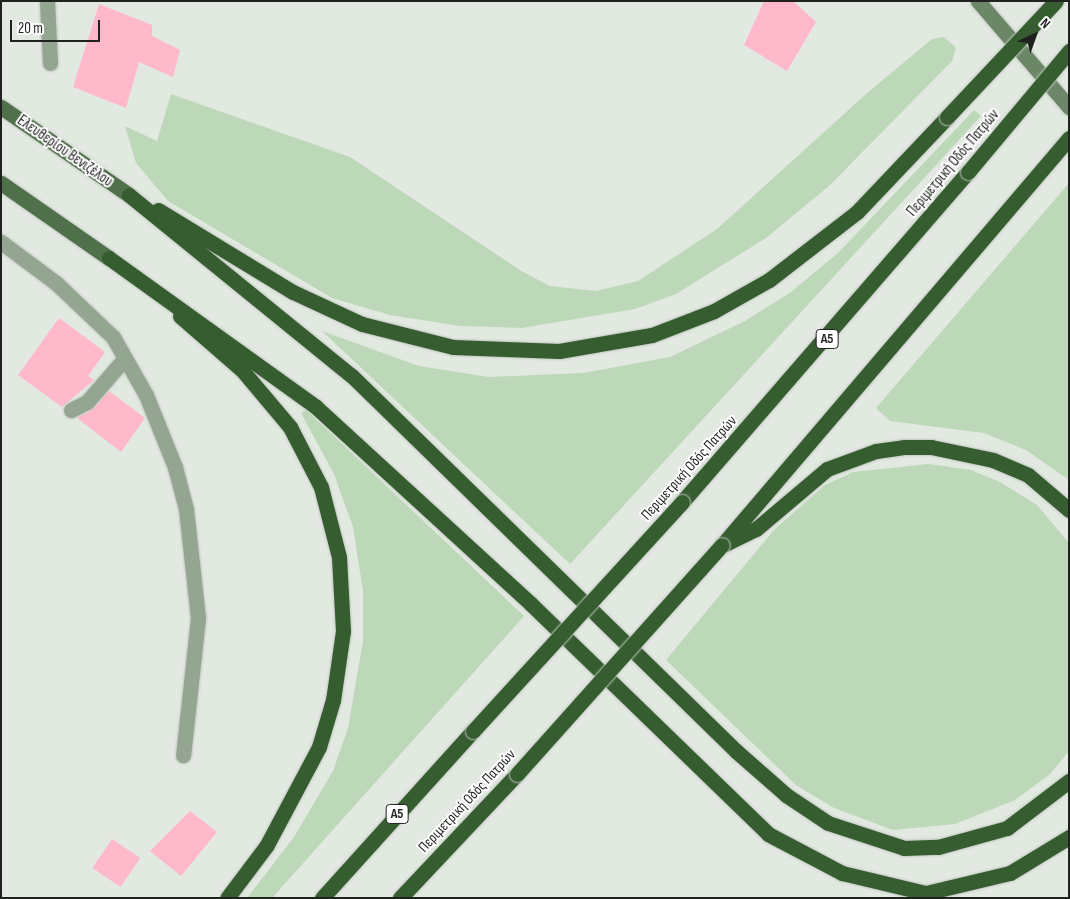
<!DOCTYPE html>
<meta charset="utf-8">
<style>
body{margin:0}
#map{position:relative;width:1070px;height:899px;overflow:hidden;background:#e2e9e1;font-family:"Sofia Sans Condensed",sans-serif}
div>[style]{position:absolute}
.green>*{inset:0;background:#bdd8b8}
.building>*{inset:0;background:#ffb9cb;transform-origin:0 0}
.roads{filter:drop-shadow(0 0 1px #bfc5be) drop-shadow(0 0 1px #bfc5be)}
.lane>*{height:15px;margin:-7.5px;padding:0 7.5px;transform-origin:7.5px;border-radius:7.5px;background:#94a691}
.street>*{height:15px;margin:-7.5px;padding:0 7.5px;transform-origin:7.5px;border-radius:7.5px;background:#94a691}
.secondary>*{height:15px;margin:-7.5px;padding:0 7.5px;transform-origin:7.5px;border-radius:7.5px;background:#6c8767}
.primary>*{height:15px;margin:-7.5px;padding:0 7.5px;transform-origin:7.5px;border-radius:7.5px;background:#4f704a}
.highway>*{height:15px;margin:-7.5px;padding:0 7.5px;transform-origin:7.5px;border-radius:7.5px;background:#365d30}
.bridges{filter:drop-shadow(0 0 1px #bfc5be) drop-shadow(0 0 1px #bfc5be)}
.highway-bridge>*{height:15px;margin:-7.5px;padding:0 7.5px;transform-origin:7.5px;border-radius:7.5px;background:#365d30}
span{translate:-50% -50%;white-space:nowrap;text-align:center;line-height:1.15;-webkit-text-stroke:4px #fff;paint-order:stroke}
.shield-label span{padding:1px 4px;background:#fff;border:1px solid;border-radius:4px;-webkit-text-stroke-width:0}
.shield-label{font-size:14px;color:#1f221f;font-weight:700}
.street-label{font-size:15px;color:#1f221f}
.frame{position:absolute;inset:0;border:2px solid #1f221f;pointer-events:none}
.north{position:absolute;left:1010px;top:10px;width:50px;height:50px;-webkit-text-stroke:4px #fff;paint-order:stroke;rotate:42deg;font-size:14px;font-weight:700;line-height:20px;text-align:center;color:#1f221f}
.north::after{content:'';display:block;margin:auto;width:18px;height:22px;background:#1f221f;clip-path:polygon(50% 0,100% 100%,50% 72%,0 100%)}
.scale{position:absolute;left:10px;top:20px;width:90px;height:22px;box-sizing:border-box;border:2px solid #1f221f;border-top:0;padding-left:6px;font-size:15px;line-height:18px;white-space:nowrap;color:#1f221f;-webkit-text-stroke:4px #fff;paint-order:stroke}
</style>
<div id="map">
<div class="green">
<i style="clip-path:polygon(944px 37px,956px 48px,952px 61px,829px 186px,766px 238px,676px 294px,635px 309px,522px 328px,460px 326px,390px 315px,332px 298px,168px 201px,136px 163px,125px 126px,157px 141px,171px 94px,350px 157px,523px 272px,550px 286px,596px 291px,638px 281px,717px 229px,866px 94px,932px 39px)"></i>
<i style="clip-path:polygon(974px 110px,981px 116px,570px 564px,322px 331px,419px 366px,489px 377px,583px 373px,670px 357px,745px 321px,791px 292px,838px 253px)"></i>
<i style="clip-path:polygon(1069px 183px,1069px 480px,1026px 450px,984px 433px,890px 421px,876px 408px)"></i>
<i style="clip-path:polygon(306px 410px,524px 616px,272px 898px,247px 898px,294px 837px,333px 771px,348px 728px,363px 641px,363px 591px,353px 527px,334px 474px,301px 413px)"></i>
<i style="clip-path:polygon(928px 464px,971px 470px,1000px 482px,1037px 505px,1069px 543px,1069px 751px,1049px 775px,1015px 800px,955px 824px,893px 830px,834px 808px,796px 785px,666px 660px,774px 530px,825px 485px,853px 472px)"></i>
</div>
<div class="building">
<i style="clip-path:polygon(764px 1px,793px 1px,816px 22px,787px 71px,744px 45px)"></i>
<i style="clip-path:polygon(99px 4px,152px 25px,152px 36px,180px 50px,173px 77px,139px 62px,126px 108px,73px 87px)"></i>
<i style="clip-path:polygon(59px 318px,105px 352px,88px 376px,94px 380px,62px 407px,18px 375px)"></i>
<i style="clip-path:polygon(109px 391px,145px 418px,121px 452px,77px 418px,94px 408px)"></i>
<i style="clip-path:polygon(190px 811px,217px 832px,181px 876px,150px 851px)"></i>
<i style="left:112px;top:839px;width:34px;height:35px;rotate:34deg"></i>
</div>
<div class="roads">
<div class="lane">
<i style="left:47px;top:1px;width:62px;rotate:87.2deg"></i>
<i style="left:71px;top:410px;width:18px;rotate:-27deg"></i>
<i style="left:87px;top:402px;width:58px;rotate:-49.2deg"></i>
</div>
<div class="street">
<i style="left:1px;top:242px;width:69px;rotate:36.7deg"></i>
<i style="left:56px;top:283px;width:79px;rotate:43.5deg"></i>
<i style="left:113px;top:337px;width:67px;rotate:60.4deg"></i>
<i style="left:146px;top:395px;width:78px;rotate:68.1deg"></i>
<i style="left:175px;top:467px;width:43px;rotate:75.3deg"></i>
<i style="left:186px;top:509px;width:110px;rotate:83.7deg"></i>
<i style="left:198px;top:618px;width:138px;rotate:96.2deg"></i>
</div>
<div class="secondary">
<i style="left:978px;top:1px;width:140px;rotate:49.4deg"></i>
</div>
<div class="primary">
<i style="left:1px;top:107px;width:155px;rotate:34.5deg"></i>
<i style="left:1px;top:183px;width:131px;rotate:34.8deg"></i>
</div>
<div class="highway">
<i style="left:129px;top:195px;width:287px;rotate:39.1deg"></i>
<i style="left:352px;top:376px;width:537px;rotate:44.32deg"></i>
<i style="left:736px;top:751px;width:67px;rotate:41.3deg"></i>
<i style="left:786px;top:795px;width:50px;rotate:33.7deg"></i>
<i style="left:828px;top:823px;width:80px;rotate:18.2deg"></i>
<i style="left:904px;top:848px;width:34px;rotate:-2deg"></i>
<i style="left:938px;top:847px;width:72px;rotate:-15.4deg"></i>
<i style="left:1007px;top:828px;width:78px;rotate:-37.2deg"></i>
<i style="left:158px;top:210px;width:158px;rotate:31.3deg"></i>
<i style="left:293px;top:292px;width:76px;rotate:24.9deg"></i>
<i style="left:362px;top:324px;width:94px;rotate:14.2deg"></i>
<i style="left:453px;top:347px;width:106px;rotate:2.2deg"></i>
<i style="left:559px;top:351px;width:94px;rotate:-9.8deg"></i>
<i style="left:652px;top:335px;width:66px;rotate:-21.2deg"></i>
<i style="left:714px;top:311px;width:63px;rotate:-29.4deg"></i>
<i style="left:769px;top:280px;width:111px;rotate:-37.7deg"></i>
<i style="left:857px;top:212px;width:131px;rotate:-46.5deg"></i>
<i style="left:109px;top:258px;width:255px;rotate:35.7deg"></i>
<i style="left:316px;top:407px;width:292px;rotate:42.5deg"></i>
<i style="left:531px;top:604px;width:330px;rotate:44.1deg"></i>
<i style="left:768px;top:834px;width:84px;rotate:27.8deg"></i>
<i style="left:842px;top:873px;width:86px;rotate:13.4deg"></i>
<i style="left:926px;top:893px;width:86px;rotate:-13.4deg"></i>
<i style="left:1010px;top:873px;width:69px;rotate:-31.4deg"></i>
<i style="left:180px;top:316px;width:82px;rotate:41.1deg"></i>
<i style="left:242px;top:370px;width:75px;rotate:49.9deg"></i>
<i style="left:290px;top:427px;width:68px;rotate:62.7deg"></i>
<i style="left:321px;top:487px;width:72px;rotate:75.6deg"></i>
<i style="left:339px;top:557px;width:74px;rotate:86.9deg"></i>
<i style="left:343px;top:631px;width:70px;rotate:98.2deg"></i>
<i style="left:333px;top:700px;width:49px;rotate:106.6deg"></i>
<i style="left:319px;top:747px;width:111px;rotate:118deg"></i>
<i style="left:267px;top:845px;width:66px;rotate:127deg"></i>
<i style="left:682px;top:502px;width:437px;rotate:-49.1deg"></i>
<i style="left:725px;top:544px;width:34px;rotate:-26deg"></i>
<i style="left:756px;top:529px;width:93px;rotate:-40.2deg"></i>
<i style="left:827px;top:469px;width:52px;rotate:-20.2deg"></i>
<i style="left:876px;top:451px;width:28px;rotate:-8deg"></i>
<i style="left:904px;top:447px;width:27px"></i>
<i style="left:931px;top:447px;width:63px;rotate:11.8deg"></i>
<i style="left:993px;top:460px;width:38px;rotate:23deg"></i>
<i style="left:1028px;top:475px;width:54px;rotate:40.5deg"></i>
<i style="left:722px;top:545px;width:535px;rotate:-49.55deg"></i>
<i style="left:322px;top:898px;width:225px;rotate:-47.9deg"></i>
<i style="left:400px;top:898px;width:170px;rotate:-46.7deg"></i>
</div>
</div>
<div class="bridges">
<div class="highway-bridge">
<i style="left:947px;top:117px;width:159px;rotate:-46.8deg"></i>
<i style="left:968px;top:172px;width:158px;rotate:-50.1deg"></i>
<i style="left:473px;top:731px;width:310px;rotate:-47.6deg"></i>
<i style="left:517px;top:774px;width:307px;rotate:-48.2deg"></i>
</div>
</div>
<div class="shield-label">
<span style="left:827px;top:339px">Α5</span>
<span style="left:397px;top:814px">Α5</span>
</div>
<div class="street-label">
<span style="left:65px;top:151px;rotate:35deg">Ελευθερίου Βενιζέλου</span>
<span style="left:953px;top:163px;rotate:-50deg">Περιμετρική Οδός Πατρών</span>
<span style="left:689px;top:468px;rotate:-48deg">Περιμετρική Οδός Πατρών</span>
<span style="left:467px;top:801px;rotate:-47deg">Περιμετρική Οδός Πατρών</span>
</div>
<div class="frame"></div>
<div class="north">N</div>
<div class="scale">20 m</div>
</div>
